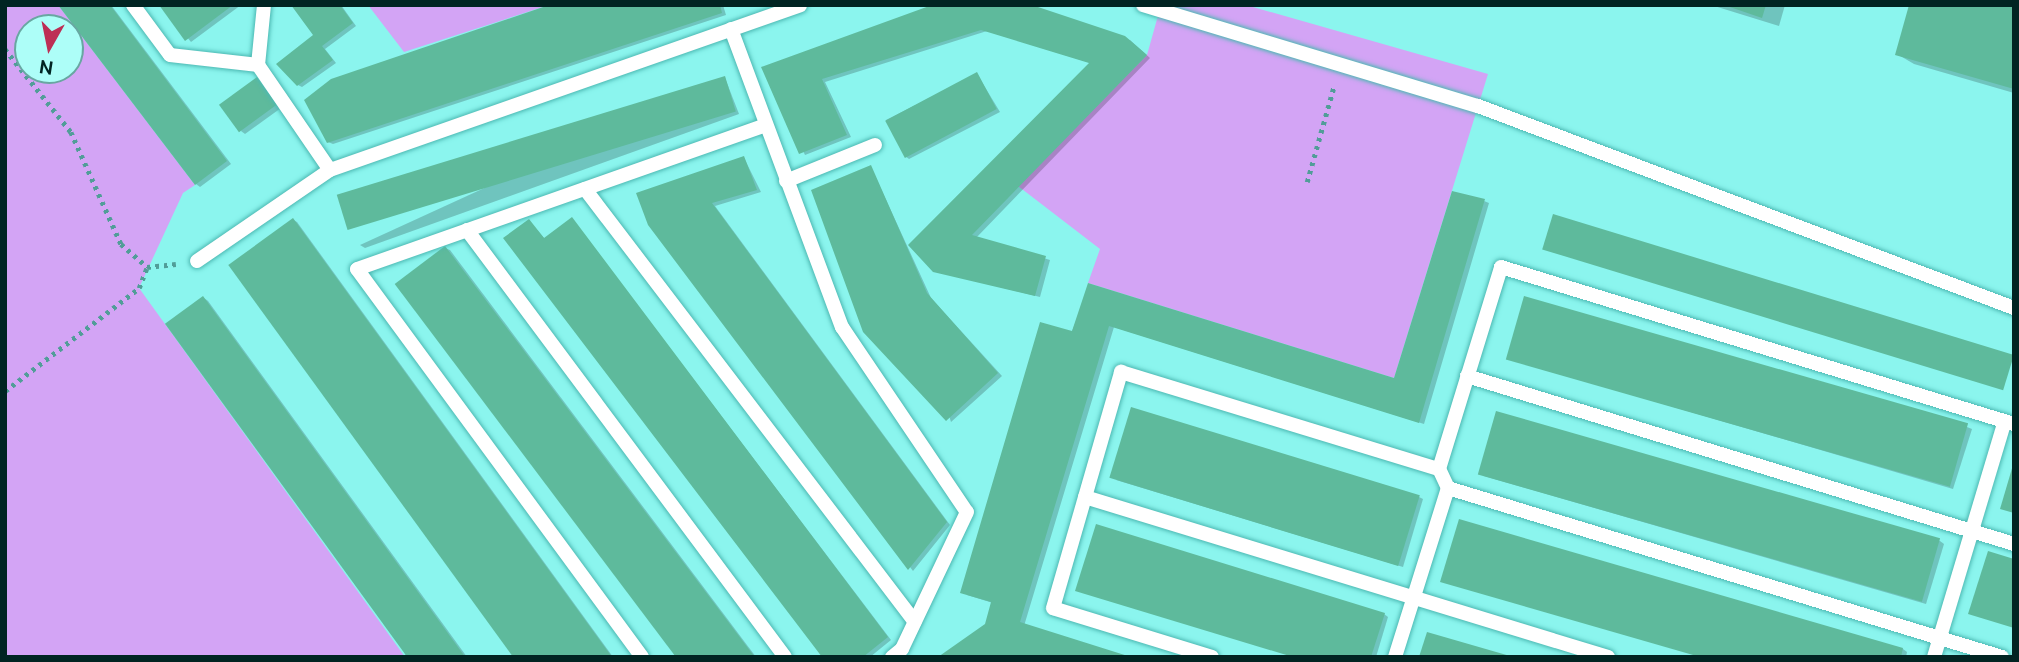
<!DOCTYPE html>
<style>
body{margin:0}
#map{position:relative;width:2019px;height:662px;overflow:hidden;background:#8bf5ee;font-family:Ubuntu,sans-serif}
div>[style]{position:absolute}
.green>*{inset:0;background:#d3a4f5}
.shadow>*{inset:0;background:#0003}
.building>*{inset:0;background:#5eba9c;transform-origin:0 0}
.path>*{height:4.5px;margin-top:-2.25px;transform-origin:0;background:repeating-linear-gradient(90deg,#519d98 0 3.5px,transparent 0 8.5px)}
.roads{filter:drop-shadow(0 0 2px #4cb8b2) drop-shadow(0 0 2px #4cb8b2)}
.service>*{height:14px;margin:-7px;padding:0 7px;transform-origin:7px;border-radius:7px;background:#fff}
span{translate:-50% -50%;white-space:nowrap;text-align:center;line-height:1.15;-webkit-text-stroke:5px #adfef8;paint-order:stroke}
.frame{position:absolute;inset:0;border:7px solid #012422;pointer-events:none}
.north{position:absolute;left:14px;top:14px;width:70px;height:70px;box-sizing:border-box;background:#adfef8;border:2px solid #68a7a2;border-radius:50%;rotate:189deg;font-size:19px;font-weight:700;line-height:28px;text-align:center;color:#012422}
.north::after{content:'';display:block;margin:auto;width:24px;height:32px;background:#bd2e55;clip-path:polygon(50% 0,100% 100%,50% 72%,0 100%)}
</style>
<div id="map">
<div class="green">
<i style="clip-path:polygon(evenodd,5px 5px,58px 5px,195px 185px,183px 193px,139px 288px,405px 657px,5px 657px,5px 5px,28px 28px,70px 28px,70px 70px,28px 70px,28px 28px)"></i>
<i style="clip-path:polygon(368px 5px,549px 5px,404px 52px)"></i>
<i style="clip-path:polygon(1161px 5px,1246px 5px,1488px 74px,1394px 378px,1088px 283px,1100px 249px,1018px 186px,1147px 55px)"></i>
</div>
<div class="shadow">
<i style="clip-path:polygon(61px 5px,111px 5px,231px 164px,200px 187px,196px 184px)"></i>
<i style="clip-path:polygon(161px 5px,241px 5px,191px 42px)"></i>
<i style="clip-path:polygon(293px 5px,341px 5px,356px 26px,325px 49px,336px 63px,302px 87px,298px 85px,316px 35px)"></i>
<i style="clip-path:polygon(559px 5px,723px 5px,726px 15px,333px 144px,328px 142px)"></i>
<i style="clip-path:polygon(937px 5px,1130px 40px,1150px 58px,976px 238px,1050px 260px,1040px 297px,934px 271px,1091px 63px,987px 31px,825px 82px,851px 137px,805px 155px,764px 68px)"></i>
<i style="clip-path:polygon(1711px 5px,1785px 5px,1779px 26px)"></i>
<i style="clip-path:polygon(2014px 5px,2014px 93px,1914px 64px,1897px 54px)"></i>
<i style="clip-path:polygon(977px 74px,1000px 112px,909px 159px,905px 156px,886px 120px)"></i>
<i style="clip-path:polygon(725px 78px,739px 114px,365px 248px,360px 245px)"></i>
<i style="clip-path:polygon(257px 79px,281px 108px,245px 134px,241px 131px)"></i>
<i style="clip-path:polygon(744px 158px,761px 192px,715px 206px,950px 525px,913px 571px,650px 224px)"></i>
<i style="clip-path:polygon(871px 167px,931px 298px,1002px 376px,951px 422px)"></i>
<i style="clip-path:polygon(1484px 201px,1489px 203px,1424px 424px,1114px 327px,1024px 626px,986px 625px,993px 603px,967px 595px,1090px 286px,1395px 380px)"></i>
<i style="clip-path:polygon(572px 219px,891px 640px,870px 657px,824px 657px,529px 221px,545px 239px)"></i>
<i style="clip-path:polygon(293px 220px,297px 222px,613px 657px,516px 657px)"></i>
<i style="clip-path:polygon(445px 248px,450px 250px,756px 657px,676px 657px)"></i>
<i style="clip-path:polygon(204px 298px,208px 301px,467px 657px,407px 657px)"></i>
<i style="clip-path:polygon(1507px 358px,1967px 427px,1972px 429px,1953px 489px)"></i>
<i style="clip-path:polygon(1498px 413px,1940px 541px,1944px 544px,1926px 604px,1484px 476px)"></i>
<i style="clip-path:polygon(1116px 480px,1419px 497px,1423px 499px,1403px 567px)"></i>
<i style="clip-path:polygon(1461px 521px,1903px 649px,1907px 652px,1906px 657px,1700px 657px)"></i>
<i style="clip-path:polygon(1384px 614px,1388px 617px,1376px 657px,1293px 657px)"></i>
</div>
<div class="building">
<i style="clip-path:polygon(58px 5px,110px 5px,227px 161px,195px 185px)"></i>
<i style="clip-path:polygon(159px 5px,233px 5px,185px 41px)"></i>
<i style="clip-path:polygon(291px 5px,340px 5px,353px 23px,322px 46px,333px 60px,297px 86px,276px 64px,313px 35px)"></i>
<i style="clip-path:polygon(549px 5px,720px 5px,722px 13px,327px 143px,304px 100px,331px 79px)"></i>
<i style="clip-path:polygon(932px 5px,1032px 5px,1125px 36px,1147px 55px,972px 235px,1046px 256px,1035px 296px,933px 272px,908px 245px,1089px 63px,981px 30px,822px 79px,847px 135px,799px 154px,761px 67px)"></i>
<i style="clip-path:polygon(1724px 5px,1766px 5px,1762px 18px)"></i>
<i style="clip-path:polygon(1909px 5px,2014px 5px,2014px 89px,1895px 55px)"></i>
<i style="left:977px;top:72px;width:42px;height:104px;rotate:62deg"></i>
<i style="left:725px;top:76px;width:37px;height:406px;rotate:73deg"></i>
<i style="left:257px;top:77px;width:34px;height:47px;rotate:54deg"></i>
<i style="clip-path:polygon(744px 156px,757px 190px,712px 203px,947px 522px,908px 570px,648px 225px,636px 193px)"></i>
<i style="clip-path:polygon(871px 165px,927px 293px,998px 373px,946px 421px,863px 332px,811px 190px)"></i>
<i style="clip-path:polygon(1452px 191px,1485px 199px,1419px 423px,1109px 326px,1020px 622px,1131px 657px,938px 657px,985px 624px,991px 602px,960px 593px,1040px 322px,1072px 331px,1088px 283px,1394px 378px)"></i>
<i style="left:1553px;top:214px;width:482px;height:37px;rotate:17deg"></i>
<i style="clip-path:polygon(572px 217px,888px 637px,863px 657px,822px 657px,503px 238px,529px 219px,544px 238px)"></i>
<i style="left:293px;top:218px;width:543px;height:80px;rotate:54deg"></i>
<i style="left:445px;top:246px;width:515px;height:63px;rotate:53deg"></i>
<i style="left:203px;top:296px;width:447px;height:47px;rotate:54deg"></i>
<i style="left:1524px;top:296px;width:462px;height:66px;rotate:16deg"></i>
<i style="left:1131px;top:407px;width:302px;height:74px;rotate:17deg"></i>
<i style="left:1496px;top:411px;width:462px;height:66px;rotate:16deg"></i>
<i style="clip-path:polygon(2013px 465px,2014px 465px,2014px 513px,2000px 509px)"></i>
<i style="clip-path:polygon(1459px 519px,1903px 648px,1901px 657px,1700px 657px,1440px 582px)"></i>
<i style="clip-path:polygon(1096px 524px,1385px 613px,1371px 657px,1293px 657px,1075px 591px)"></i>
<i style="clip-path:polygon(1988px 551px,2014px 559px,2014px 628px,1968px 614px)"></i>
<i style="clip-path:polygon(1427px 632px,1510px 656px,1510px 657px,1419px 657px)"></i>
</div>
<div class="path">
<i style="left:5px;top:49px;width:106px;rotate:51.5deg"></i>
<i style="left:71px;top:132px;width:123px;rotate:65.9deg"></i>
<i style="left:121px;top:244px;width:35px;rotate:41deg"></i>
<i style="left:1307px;top:182px;width:100px;rotate:-74.3deg"></i>
<i style="left:5px;top:391px;width:169px;rotate:-37.5deg"></i>
<i style="left:139px;top:288px;width:22px;rotate:-69deg"></i>
<i style="left:147px;top:267px;width:29px;rotate:-6deg"></i>
</div>
<div class="roads">
<div class="service">
<i style="left:133px;top:5px;width:62px;rotate:53.5deg"></i>
<i style="left:170px;top:55px;width:89px;rotate:6.5deg"></i>
<i style="left:264px;top:5px;width:60px;rotate:95.7deg"></i>
<i style="left:258px;top:65px;width:127px;rotate:55.6deg"></i>
<i style="left:1143px;top:5px;width:350px;rotate:16.8deg"></i>
<i style="left:1478px;top:106px;width:573px;rotate:20.65deg"></i>
<i style="left:731px;top:29px;width:318px;rotate:69.6deg"></i>
<i style="left:842px;top:327px;width:223px;rotate:56deg"></i>
<i style="left:967px;top:512px;width:152px;rotate:115.4deg"></i>
<i style="left:902px;top:649px;width:13px;rotate:141deg"></i>
<i style="left:786px;top:181px;width:96px;rotate:-22deg"></i>
<i style="left:585px;top:189px;width:544px;rotate:52.69deg"></i>
<i style="left:467px;top:230px;width:532px;rotate:53.32deg"></i>
<i style="left:197px;top:261px;width:161px;rotate:-34.4deg"></i>
<i style="left:330px;top:170px;width:498px;rotate:-19.3deg"></i>
<i style="left:1467px;top:376px;width:572px;rotate:17.07deg"></i>
<i style="left:1085px;top:497px;width:547px;rotate:17.01deg"></i>
<i style="left:642px;top:657px;width:481px;rotate:-126.3deg"></i>
<i style="left:357px;top:269px;width:431px;rotate:-19.4deg"></i>
<i style="left:1212px;top:657px;width:166px;rotate:-162.9deg"></i>
<i style="left:1053px;top:608px;width:246px;rotate:-73.9deg"></i>
<i style="left:1121px;top:372px;width:332px;rotate:17deg"></i>
<i style="left:1395px;top:657px;width:177px;rotate:-72.6deg"></i>
<i style="left:1934px;top:657px;width:246px;rotate:-73.3deg"></i>
<i style="left:2002px;top:657px;width:579px;rotate:-163.04deg"></i>
<i style="left:1448px;top:488px;width:21px;rotate:-115deg"></i>
<i style="left:1439px;top:469px;width:211px;rotate:-72.9deg"></i>
<i style="left:1501px;top:267px;width:536px;rotate:17.02deg"></i>
</div>
</div>
<div class="frame"></div>
<div class="north">N</div>
</div>
